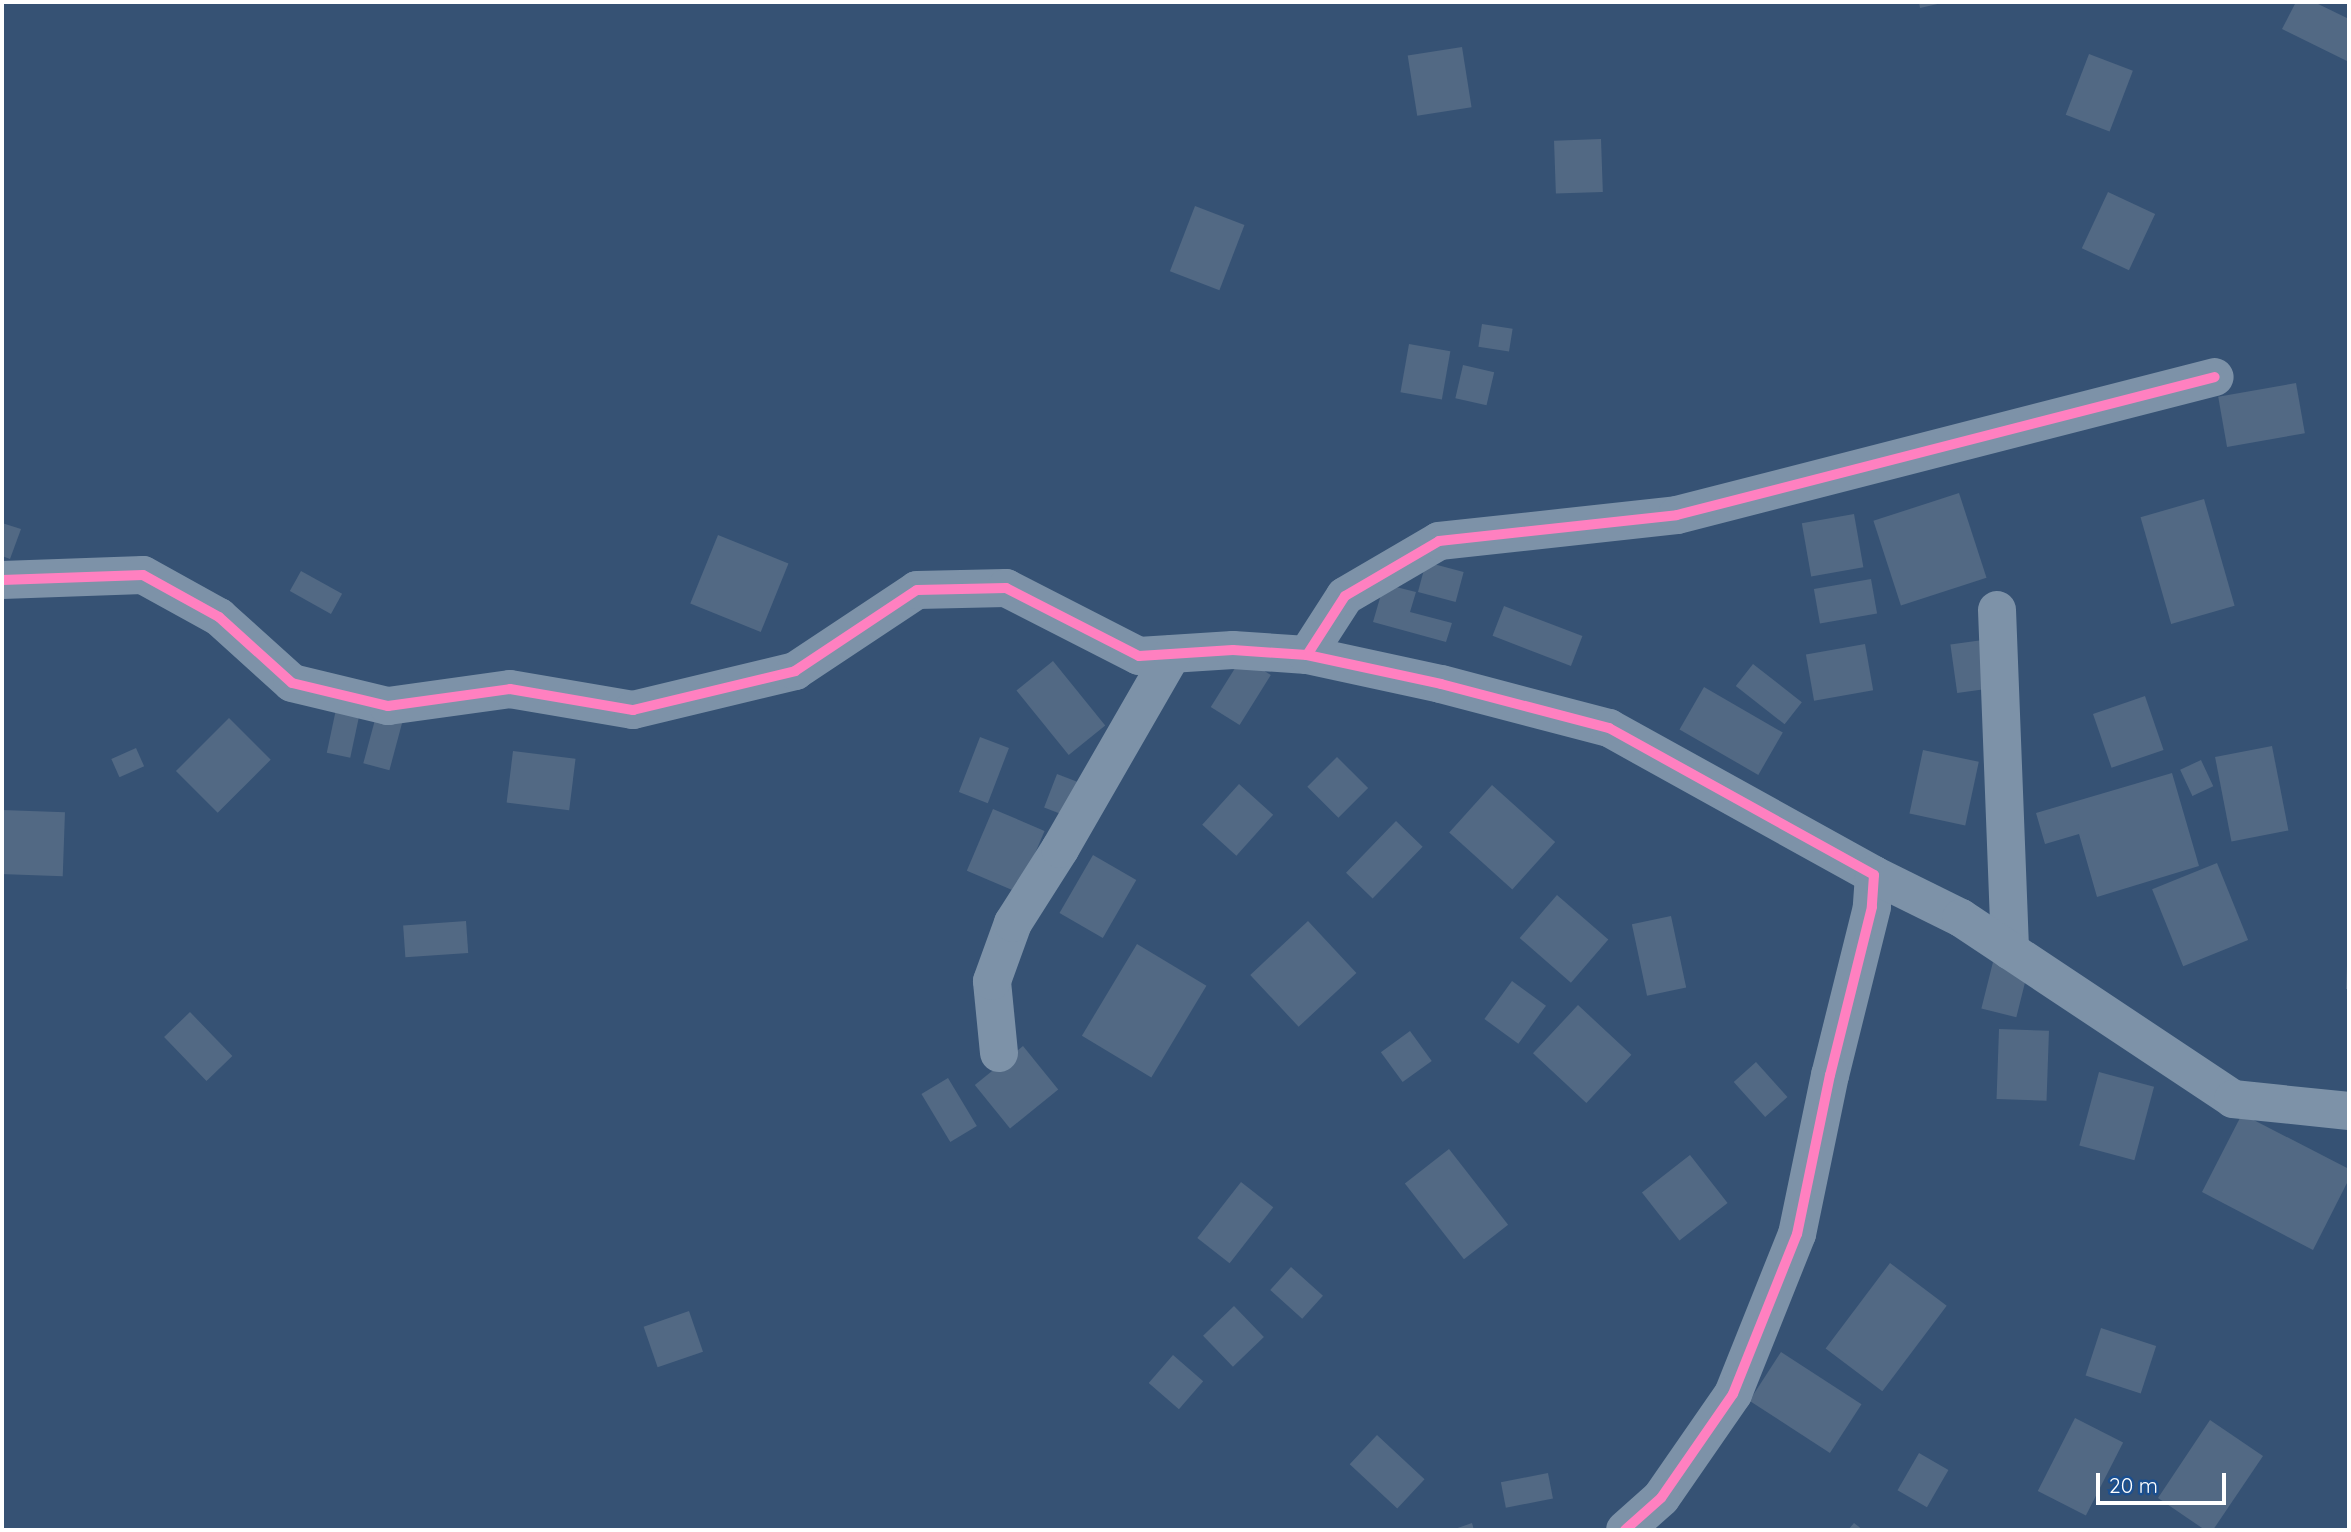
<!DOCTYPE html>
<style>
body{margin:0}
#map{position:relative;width:2351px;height:1532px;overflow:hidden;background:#365274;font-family:Quicksand,sans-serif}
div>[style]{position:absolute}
.building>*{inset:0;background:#526984;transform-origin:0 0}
.minor>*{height:38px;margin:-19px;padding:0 19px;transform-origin:19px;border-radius:19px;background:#7d92a8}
.cycleway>*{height:10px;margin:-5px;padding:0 5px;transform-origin:5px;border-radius:5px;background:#ff80c0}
span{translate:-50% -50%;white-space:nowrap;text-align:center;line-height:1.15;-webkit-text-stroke:5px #1b4f8f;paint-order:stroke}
.frame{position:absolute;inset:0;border:4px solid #fff;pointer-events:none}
.scale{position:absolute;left:2096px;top:1473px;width:130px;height:32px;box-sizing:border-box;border:4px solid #fff;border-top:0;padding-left:9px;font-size:21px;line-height:24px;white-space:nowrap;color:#fff;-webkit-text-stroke:5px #1b4f8f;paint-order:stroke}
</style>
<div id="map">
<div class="building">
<i style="clip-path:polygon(1919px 2px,1942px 2px,1942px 3px,1920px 8px)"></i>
<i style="clip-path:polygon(2296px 2px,2314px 2px,2349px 19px,2349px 62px,2282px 29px)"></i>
<i style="left:1462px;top:47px;width:61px;height:55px;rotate:81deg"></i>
<i style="left:2089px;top:54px;width:47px;height:65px;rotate:21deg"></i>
<i style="left:1601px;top:139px;width:53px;height:47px;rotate:88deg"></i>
<i style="left:2108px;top:192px;width:52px;height:62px;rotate:25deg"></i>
<i style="left:1195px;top:206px;width:53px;height:70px;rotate:21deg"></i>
<i style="left:1482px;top:324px;width:31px;height:23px;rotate:9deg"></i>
<i style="left:1409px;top:344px;width:42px;height:49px;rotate:10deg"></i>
<i style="left:1463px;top:365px;width:32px;height:34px;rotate:13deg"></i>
<i style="left:2296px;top:383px;width:51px;height:79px;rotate:80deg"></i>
<i style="left:1959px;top:493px;width:89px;height:90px;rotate:72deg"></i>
<i style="left:2204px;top:499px;width:111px;height:66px;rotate:74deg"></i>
<i style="left:1854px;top:514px;width:54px;height:53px;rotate:80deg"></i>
<i style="clip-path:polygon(2px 523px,21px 529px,10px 559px,2px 556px)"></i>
<i style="left:718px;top:535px;width:76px;height:74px;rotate:22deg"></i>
<i style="left:1426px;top:562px;width:39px;height:31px;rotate:15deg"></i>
<i style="left:301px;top:571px;width:47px;height:23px;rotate:29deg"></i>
<i style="left:1871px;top:579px;width:35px;height:58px;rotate:80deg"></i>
<i style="clip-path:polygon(1384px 584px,1416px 592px,1410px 612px,1452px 623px,1446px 642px,1373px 622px)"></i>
<i style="left:1504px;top:606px;width:84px;height:32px;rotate:21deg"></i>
<i style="left:1990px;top:639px;width:49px;height:40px;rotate:82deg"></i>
<i style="left:1865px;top:644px;width:47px;height:60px;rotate:80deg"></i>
<i style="left:1242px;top:657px;width:34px;height:59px;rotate:32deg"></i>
<i style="left:1053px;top:661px;width:83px;height:47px;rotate:51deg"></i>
<i style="left:1753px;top:664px;width:62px;height:28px;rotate:38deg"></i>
<i style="left:1704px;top:687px;width:91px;height:49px;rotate:30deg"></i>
<i style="left:2145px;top:696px;width:57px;height:55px;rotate:71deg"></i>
<i style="left:338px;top:700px;width:24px;height:54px;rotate:12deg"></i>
<i style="left:376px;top:716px;width:27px;height:49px;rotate:15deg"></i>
<i style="left:229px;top:718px;width:59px;height:75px;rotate:45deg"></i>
<i style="left:980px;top:737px;width:31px;height:59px;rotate:21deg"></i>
<i style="left:2272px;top:746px;width:86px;height:58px;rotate:79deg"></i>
<i style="left:136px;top:748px;width:20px;height:27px;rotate:66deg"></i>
<i style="left:1923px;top:750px;width:57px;height:65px;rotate:12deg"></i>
<i style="left:513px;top:751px;width:63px;height:52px;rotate:7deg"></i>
<i style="left:1337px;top:757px;width:44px;height:42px;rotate:45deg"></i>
<i style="left:2201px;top:760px;width:29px;height:23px;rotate:65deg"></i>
<i style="clip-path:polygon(2172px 773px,2199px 866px,2097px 897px,2079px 834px,2045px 844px,2036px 813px)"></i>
<i style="left:1057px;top:774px;width:30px;height:36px;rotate:21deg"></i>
<i style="left:1239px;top:784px;width:46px;height:55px;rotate:42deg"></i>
<i style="left:1492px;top:785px;width:85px;height:64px;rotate:42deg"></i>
<i style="left:993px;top:809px;width:56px;height:67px;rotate:23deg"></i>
<i style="left:2px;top:810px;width:63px;height:64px;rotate:2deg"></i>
<i style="left:1396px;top:821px;width:37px;height:72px;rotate:44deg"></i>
<i style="left:1093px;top:855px;width:50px;height:67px;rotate:30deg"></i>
<i style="left:2217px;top:863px;width:83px;height:70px;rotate:68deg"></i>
<i style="left:1557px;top:895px;width:68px;height:57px;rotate:41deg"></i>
<i style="left:1671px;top:916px;width:73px;height:40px;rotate:78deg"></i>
<i style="left:466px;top:921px;width:32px;height:63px;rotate:86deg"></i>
<i style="left:1308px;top:921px;width:71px;height:79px;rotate:47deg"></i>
<i style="left:1137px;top:944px;width:81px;height:107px;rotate:31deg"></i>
<i style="left:1993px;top:962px;width:36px;height:48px;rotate:14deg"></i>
<i style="clip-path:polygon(2347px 965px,2349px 965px,2349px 989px,2346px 989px)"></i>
<i style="left:1512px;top:981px;width:42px;height:47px;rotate:36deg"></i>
<i style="left:1578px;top:1005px;width:73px;height:66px;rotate:43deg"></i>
<i style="left:190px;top:1012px;width:61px;height:36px;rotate:46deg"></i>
<i style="left:1999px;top:1029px;width:50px;height:70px;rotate:2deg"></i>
<i style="left:1410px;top:1031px;width:37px;height:36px;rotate:54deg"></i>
<i style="left:1023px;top:1046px;width:56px;height:62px;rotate:51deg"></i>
<i style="left:1756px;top:1062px;width:47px;height:30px;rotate:48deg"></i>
<i style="left:2099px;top:1072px;width:57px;height:76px;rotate:15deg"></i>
<i style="left:948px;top:1078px;width:56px;height:31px;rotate:59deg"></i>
<i style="clip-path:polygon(2242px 1114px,2349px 1169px,2349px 1179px,2313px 1250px,2202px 1192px)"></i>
<i style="left:1449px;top:1149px;width:96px;height:56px;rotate:52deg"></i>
<i style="left:1690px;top:1155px;width:61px;height:61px;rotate:52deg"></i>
<i style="left:1241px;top:1182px;width:41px;height:71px;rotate:38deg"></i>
<i style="left:1890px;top:1263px;width:71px;height:107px;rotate:37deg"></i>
<i style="left:1291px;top:1267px;width:43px;height:31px;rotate:42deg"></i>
<i style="left:1234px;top:1306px;width:43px;height:43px;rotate:46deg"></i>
<i style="left:689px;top:1311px;width:43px;height:48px;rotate:71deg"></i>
<i style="left:2101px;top:1328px;width:58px;height:50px;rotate:18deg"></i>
<i style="left:1781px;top:1352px;width:96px;height:58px;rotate:33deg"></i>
<i style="left:1173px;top:1355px;width:40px;height:37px;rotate:41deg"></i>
<i style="left:2075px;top:1418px;width:54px;height:82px;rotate:27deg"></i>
<i style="clip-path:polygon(2210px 1420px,2263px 1456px,2213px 1530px,2205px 1530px,2158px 1498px)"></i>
<i style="left:1377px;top:1435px;width:65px;height:40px;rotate:43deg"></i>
<i style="left:1919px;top:1453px;width:34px;height:43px;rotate:30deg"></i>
<i style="left:1548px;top:1473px;width:26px;height:48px;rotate:79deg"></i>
<i style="clip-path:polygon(1472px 1523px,1474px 1530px,1452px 1530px)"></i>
<i style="clip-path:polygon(1854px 1523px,1863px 1530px,1848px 1530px)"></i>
</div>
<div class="minor">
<i style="left:2px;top:580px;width:141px;rotate:-2deg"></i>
<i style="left:143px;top:575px;width:87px;rotate:28.9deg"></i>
<i style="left:219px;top:617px;width:98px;rotate:42.1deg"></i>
<i style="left:292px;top:683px;width:99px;rotate:13.5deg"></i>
<i style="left:388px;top:706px;width:123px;rotate:-7.9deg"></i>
<i style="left:510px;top:689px;width:125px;rotate:9.7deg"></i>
<i style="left:633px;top:710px;width:167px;rotate:-13.5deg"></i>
<i style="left:795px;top:671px;width:146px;rotate:-33.6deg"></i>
<i style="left:917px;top:590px;width:89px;rotate:-1.3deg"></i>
<i style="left:1006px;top:588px;width:149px;rotate:27.1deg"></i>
<i style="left:1139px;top:656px;width:94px;rotate:-3.7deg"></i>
<i style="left:1233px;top:650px;width:74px;rotate:3.9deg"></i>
<i style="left:1307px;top:655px;width:137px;rotate:12.2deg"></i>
<i style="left:1441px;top:684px;width:174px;rotate:14.7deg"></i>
<i style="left:1609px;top:728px;width:303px;rotate:29deg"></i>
<i style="left:1874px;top:875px;width:32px;rotate:94deg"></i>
<i style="left:1872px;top:907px;width:173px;rotate:104deg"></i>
<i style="left:1830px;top:1075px;width:162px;rotate:101.7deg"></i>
<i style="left:1797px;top:1234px;width:172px;rotate:111.8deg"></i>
<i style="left:1733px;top:1394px;width:126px;rotate:124.7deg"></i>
<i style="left:1661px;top:1498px;width:48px;rotate:138.4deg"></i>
<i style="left:1997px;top:610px;width:341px;rotate:87.8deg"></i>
<i style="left:1307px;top:655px;width:70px;rotate:-57.2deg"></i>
<i style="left:1345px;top:596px;width:109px;rotate:-30.3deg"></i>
<i style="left:1439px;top:541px;width:239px;rotate:-6.2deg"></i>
<i style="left:1677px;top:515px;width:555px;rotate:-14.39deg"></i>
<i style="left:1874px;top:875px;width:97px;rotate:26.3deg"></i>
<i style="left:1961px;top:918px;width:327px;rotate:33.6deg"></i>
<i style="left:2233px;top:1099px;width:117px;rotate:5.9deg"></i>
<i style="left:999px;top:1053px;width:72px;rotate:-95.6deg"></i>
<i style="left:992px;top:981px;width:62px;rotate:-70.1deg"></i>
<i style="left:1013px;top:923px;width:88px;rotate:-57.6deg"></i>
<i style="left:1060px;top:849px;width:225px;rotate:-60.1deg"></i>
</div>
<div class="cycleway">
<i style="left:2px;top:580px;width:141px;rotate:-2deg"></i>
<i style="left:143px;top:575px;width:87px;rotate:28.9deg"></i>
<i style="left:219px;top:617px;width:98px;rotate:42.1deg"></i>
<i style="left:292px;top:683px;width:99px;rotate:13.5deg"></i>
<i style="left:388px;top:706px;width:123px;rotate:-7.9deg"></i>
<i style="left:510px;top:689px;width:125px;rotate:9.7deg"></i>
<i style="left:633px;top:710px;width:167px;rotate:-13.5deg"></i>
<i style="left:795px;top:671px;width:146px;rotate:-33.6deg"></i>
<i style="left:917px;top:590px;width:89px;rotate:-1.3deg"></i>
<i style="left:1006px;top:588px;width:149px;rotate:27.1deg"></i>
<i style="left:1139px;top:656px;width:94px;rotate:-3.7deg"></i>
<i style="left:1233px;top:650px;width:74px;rotate:3.9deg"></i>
<i style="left:1307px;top:655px;width:137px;rotate:12.2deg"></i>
<i style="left:1441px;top:684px;width:174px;rotate:14.7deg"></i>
<i style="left:1609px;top:728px;width:303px;rotate:29deg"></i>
<i style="left:1874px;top:875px;width:32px;rotate:94deg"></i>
<i style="left:1872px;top:907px;width:173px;rotate:104deg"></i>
<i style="left:1830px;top:1075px;width:162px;rotate:101.7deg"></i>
<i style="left:1797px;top:1234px;width:172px;rotate:111.8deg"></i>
<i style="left:1733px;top:1394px;width:126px;rotate:124.7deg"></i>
<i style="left:1661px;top:1498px;width:48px;rotate:138.4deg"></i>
<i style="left:1307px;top:655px;width:70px;rotate:-57.2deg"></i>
<i style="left:1345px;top:596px;width:109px;rotate:-30.3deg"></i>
<i style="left:1439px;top:541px;width:239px;rotate:-6.2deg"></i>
<i style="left:1677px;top:515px;width:555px;rotate:-14.39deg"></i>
</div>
<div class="frame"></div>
<div class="scale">20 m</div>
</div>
